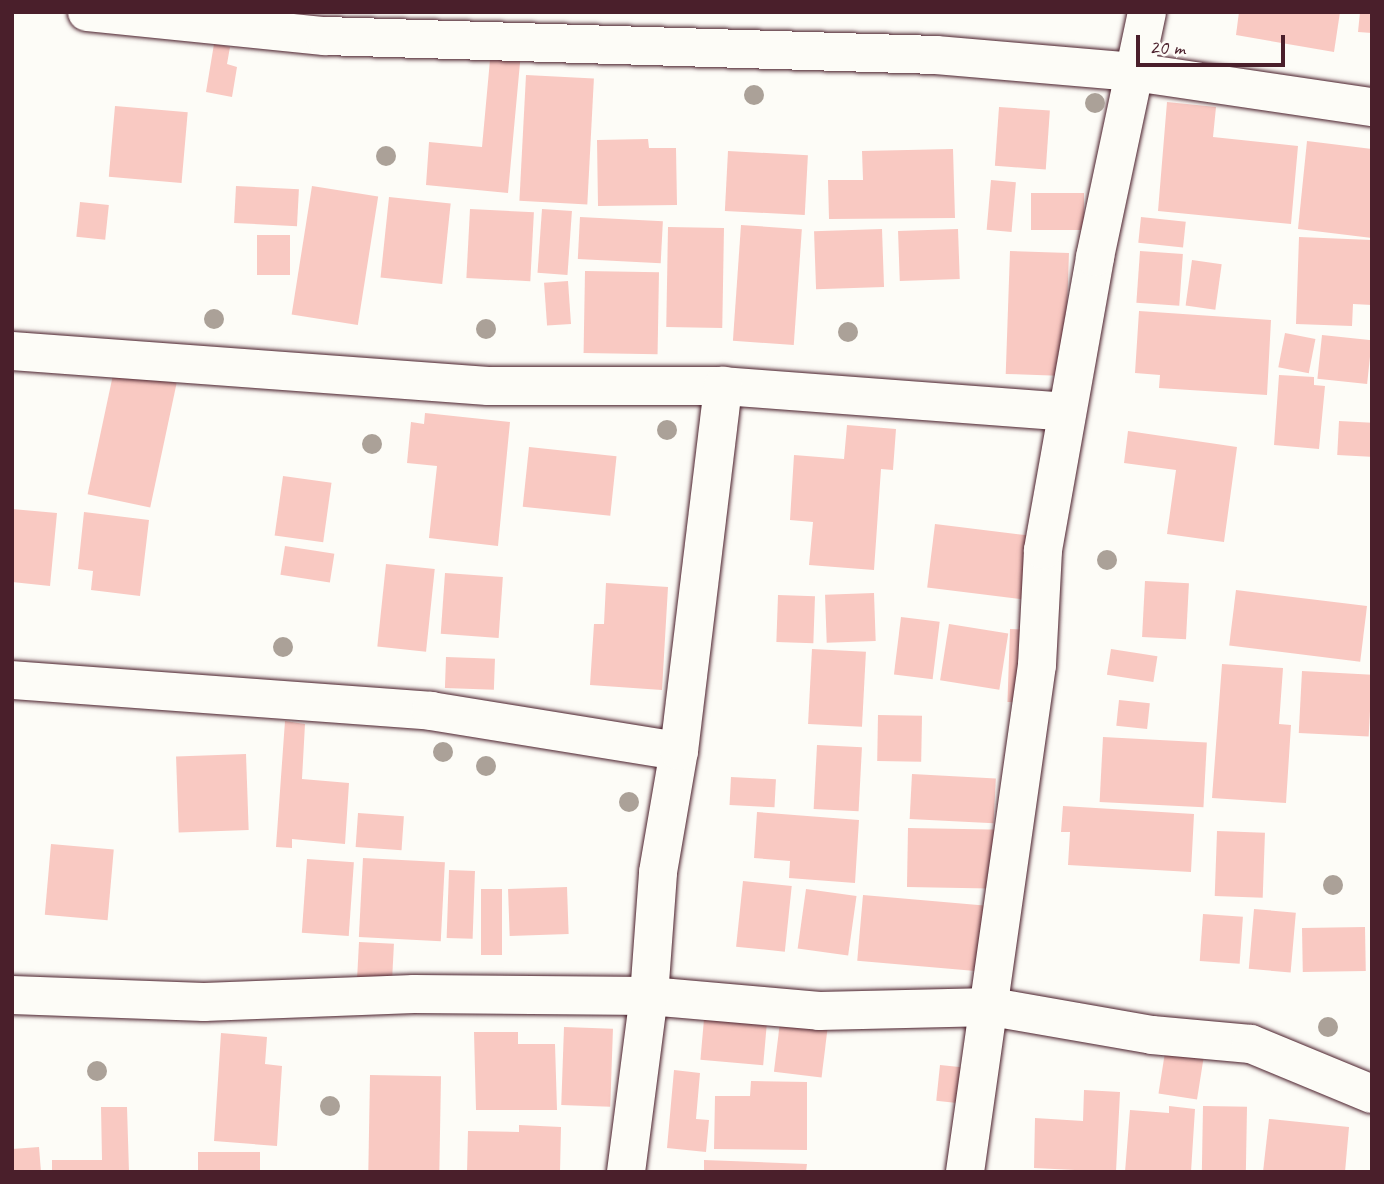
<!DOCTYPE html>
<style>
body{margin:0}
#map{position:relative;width:1384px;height:1184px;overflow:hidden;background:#fdfcf7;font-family:Caveat,sans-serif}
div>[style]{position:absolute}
.building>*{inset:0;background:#f9c9c2;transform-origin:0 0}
.roads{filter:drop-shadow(0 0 2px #4a1f2b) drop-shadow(0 0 2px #4a1f2b)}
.minor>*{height:38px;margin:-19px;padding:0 19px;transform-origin:19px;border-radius:19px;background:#fdfcf7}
.trees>*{width:20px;height:20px;margin:-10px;border-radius:50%;background:#aba198}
span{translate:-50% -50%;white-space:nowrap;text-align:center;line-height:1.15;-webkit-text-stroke:6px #fdfcf7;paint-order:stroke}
.frame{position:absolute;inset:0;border:14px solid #4a1f2b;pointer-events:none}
.scale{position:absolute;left:1136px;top:35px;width:149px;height:32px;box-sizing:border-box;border:4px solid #4a1f2b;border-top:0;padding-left:9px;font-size:21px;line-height:24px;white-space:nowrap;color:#4a1f2b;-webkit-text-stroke:5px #fdfcf7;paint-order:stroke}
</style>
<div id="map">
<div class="building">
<i style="clip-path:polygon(1239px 12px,1340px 12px,1334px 52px,1236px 35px)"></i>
<i style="clip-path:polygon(1360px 12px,1372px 12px,1372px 33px,1358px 32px)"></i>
<i style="clip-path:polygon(214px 44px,230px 47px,227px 64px,237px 67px,232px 97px,206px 92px)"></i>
<i style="clip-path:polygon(491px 49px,521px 52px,508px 193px,426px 185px,429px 142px,482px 147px)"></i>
<i style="left:526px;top:75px;width:68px;height:126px;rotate:3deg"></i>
<i style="clip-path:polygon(1167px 102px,1216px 107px,1213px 137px,1298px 146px,1291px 224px,1158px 211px)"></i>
<i style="left:115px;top:106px;width:73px;height:71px;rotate:5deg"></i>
<i style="left:999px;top:107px;width:51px;height:59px;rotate:4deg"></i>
<i style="clip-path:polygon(648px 139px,649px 148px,676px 148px,677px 205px,598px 206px,597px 140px)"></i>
<i style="clip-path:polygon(1307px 141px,1372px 149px,1372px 238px,1298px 229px)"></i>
<i style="clip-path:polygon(953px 149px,955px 218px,829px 219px,828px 180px,863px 180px,862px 151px)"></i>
<i style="left:728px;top:151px;width:80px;height:60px;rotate:3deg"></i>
<i style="left:991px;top:180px;width:25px;height:50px;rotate:5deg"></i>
<i style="left:236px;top:186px;width:63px;height:37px;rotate:3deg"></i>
<i style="left:312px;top:186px;width:67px;height:130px;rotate:9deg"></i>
<i style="left:1031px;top:193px;width:53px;height:37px"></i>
<i style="left:389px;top:197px;width:62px;height:81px;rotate:6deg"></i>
<i style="left:80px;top:202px;width:29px;height:35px;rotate:6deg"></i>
<i style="left:470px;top:209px;width:64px;height:69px;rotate:3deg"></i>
<i style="left:542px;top:209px;width:30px;height:64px;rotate:4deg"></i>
<i style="left:580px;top:217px;width:83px;height:42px;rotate:3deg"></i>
<i style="left:1141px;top:217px;width:45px;height:26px;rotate:6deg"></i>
<i style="left:741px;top:225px;width:61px;height:116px;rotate:4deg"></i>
<i style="left:668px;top:227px;width:56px;height:100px;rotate:1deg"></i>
<i style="left:882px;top:229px;width:58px;height:68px;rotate:88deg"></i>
<i style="left:958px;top:229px;width:50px;height:60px;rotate:88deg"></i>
<i style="left:290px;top:235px;width:40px;height:33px;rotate:90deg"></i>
<i style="clip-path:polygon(1299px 237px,1372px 240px,1372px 305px,1353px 304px,1352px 326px,1296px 324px)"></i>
<i style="left:1010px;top:251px;width:59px;height:123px;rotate:2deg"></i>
<i style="left:1140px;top:251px;width:43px;height:52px;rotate:4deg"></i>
<i style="left:1192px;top:260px;width:30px;height:46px;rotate:8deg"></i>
<i style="left:585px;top:271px;width:74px;height:82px;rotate:1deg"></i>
<i style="left:568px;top:281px;width:43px;height:24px;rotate:86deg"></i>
<i style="clip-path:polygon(1139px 311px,1271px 320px,1267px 395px,1159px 388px,1160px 375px,1135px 373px)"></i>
<i style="left:1285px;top:333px;width:31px;height:35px;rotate:11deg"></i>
<i style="left:1322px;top:335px;width:50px;height:44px;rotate:6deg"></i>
<i style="left:114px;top:370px;width:64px;height:127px;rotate:12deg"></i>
<i style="clip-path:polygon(1279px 375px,1314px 377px,1314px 385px,1325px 386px,1319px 449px,1274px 445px)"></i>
<i style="clip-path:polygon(425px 413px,510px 422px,498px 546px,429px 538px,437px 466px,407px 463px,411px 422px,424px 424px)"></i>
<i style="left:1339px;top:421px;width:33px;height:34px;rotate:3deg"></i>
<i style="clip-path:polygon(847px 425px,896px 429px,893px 470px,881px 469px,874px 570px,809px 565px,813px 522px,790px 520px,794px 455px,844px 459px)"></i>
<i style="clip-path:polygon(1128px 431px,1237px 447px,1224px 542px,1167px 534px,1176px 470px,1124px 463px)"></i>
<i style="left:529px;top:447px;width:88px;height:60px;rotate:6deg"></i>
<i style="left:283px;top:476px;width:49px;height:60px;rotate:8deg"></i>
<i style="clip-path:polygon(12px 509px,57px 513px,50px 586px,12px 582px)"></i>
<i style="clip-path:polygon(84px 512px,149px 520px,140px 596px,91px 590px,93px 571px,78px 569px)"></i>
<i style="left:935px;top:524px;width:99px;height:64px;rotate:7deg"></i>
<i style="left:285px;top:546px;width:50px;height:29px;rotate:9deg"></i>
<i style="left:386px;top:564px;width:49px;height:83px;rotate:6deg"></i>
<i style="left:445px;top:573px;width:58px;height:61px;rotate:4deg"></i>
<i style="left:1145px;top:581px;width:44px;height:56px;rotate:3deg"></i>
<i style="clip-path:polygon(606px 583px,668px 587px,662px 690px,590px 685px,594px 624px,604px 624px)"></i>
<i style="left:1236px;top:590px;width:132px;height:56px;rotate:7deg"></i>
<i style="left:874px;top:593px;width:48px;height:49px;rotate:88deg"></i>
<i style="left:778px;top:595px;width:37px;height:47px;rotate:2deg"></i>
<i style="left:901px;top:617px;width:39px;height:58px;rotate:7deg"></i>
<i style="left:949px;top:624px;width:60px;height:57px;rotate:9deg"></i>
<i style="left:1010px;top:629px;width:23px;height:73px;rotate:2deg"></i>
<i style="left:812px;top:649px;width:54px;height:75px;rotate:3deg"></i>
<i style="left:1111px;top:649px;width:47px;height:26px;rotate:9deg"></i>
<i style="left:446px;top:657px;width:49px;height:31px;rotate:2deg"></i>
<i style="clip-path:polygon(1222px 664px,1283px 668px,1279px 724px,1291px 725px,1286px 803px,1212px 798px)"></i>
<i style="left:1302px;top:671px;width:70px;height:62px;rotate:3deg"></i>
<i style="left:1119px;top:700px;width:31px;height:26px;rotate:6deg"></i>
<i style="left:878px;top:715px;width:44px;height:46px;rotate:1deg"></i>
<i style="clip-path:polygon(285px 721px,305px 724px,302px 779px,349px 783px,345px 844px,292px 839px,292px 848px,276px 847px)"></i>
<i style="left:1103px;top:737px;width:104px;height:65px;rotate:3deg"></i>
<i style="left:817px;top:745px;width:45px;height:64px;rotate:3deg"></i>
<i style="left:246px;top:754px;width:76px;height:70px;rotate:88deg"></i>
<i style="left:912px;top:774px;width:84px;height:45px;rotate:3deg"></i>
<i style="left:731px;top:777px;width:45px;height:28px;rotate:3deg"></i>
<i style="clip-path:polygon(1063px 806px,1194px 814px,1191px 872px,1068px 865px,1070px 832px,1061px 832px)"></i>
<i style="clip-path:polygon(757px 812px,859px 820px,855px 883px,789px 878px,790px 861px,754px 858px)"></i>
<i style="left:358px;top:813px;width:46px;height:34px;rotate:4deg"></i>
<i style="left:908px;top:828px;width:96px;height:59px;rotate:1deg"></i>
<i style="left:1217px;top:831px;width:48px;height:65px;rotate:2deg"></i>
<i style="left:51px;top:844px;width:63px;height:71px;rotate:5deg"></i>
<i style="left:363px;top:858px;width:82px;height:79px;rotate:3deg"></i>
<i style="left:307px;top:859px;width:47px;height:74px;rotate:4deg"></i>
<i style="left:449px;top:870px;width:26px;height:68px;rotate:2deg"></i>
<i style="left:743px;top:881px;width:49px;height:66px;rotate:6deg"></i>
<i style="left:567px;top:887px;width:47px;height:59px;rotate:88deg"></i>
<i style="left:481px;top:889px;width:21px;height:66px"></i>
<i style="left:806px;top:889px;width:51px;height:60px;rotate:8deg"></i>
<i style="left:863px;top:895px;width:133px;height:66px;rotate:5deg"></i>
<i style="left:1254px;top:909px;width:42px;height:60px;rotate:5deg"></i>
<i style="left:1203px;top:914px;width:40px;height:47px;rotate:4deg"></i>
<i style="left:1365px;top:927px;width:44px;height:63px;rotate:89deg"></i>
<i style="left:359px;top:942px;width:35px;height:38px;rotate:3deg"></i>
<i style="left:704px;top:1019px;width:63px;height:41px;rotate:5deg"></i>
<i style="left:780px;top:1022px;width:48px;height:50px;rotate:7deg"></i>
<i style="left:564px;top:1027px;width:49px;height:78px;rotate:2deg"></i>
<i style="clip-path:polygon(474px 1032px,518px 1032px,518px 1044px,555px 1044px,557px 1110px,476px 1110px)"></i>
<i style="clip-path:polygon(221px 1033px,267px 1037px,265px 1064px,282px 1066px,277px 1146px,214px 1141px)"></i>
<i style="left:1166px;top:1046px;width:39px;height:48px;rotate:9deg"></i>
<i style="left:940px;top:1065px;width:39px;height:36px;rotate:6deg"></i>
<i style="clip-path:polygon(674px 1070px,700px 1073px,696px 1119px,709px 1120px,706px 1152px,667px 1148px)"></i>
<i style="left:370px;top:1075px;width:71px;height:97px;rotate:1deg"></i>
<i style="clip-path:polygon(751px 1081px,807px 1082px,807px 1150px,714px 1149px,715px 1096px,750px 1096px)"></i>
<i style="clip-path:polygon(1084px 1090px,1120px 1092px,1116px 1172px,1034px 1168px,1035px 1118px,1083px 1121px)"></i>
<i style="clip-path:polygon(1169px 1106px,1195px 1109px,1191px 1172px,1125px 1172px,1130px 1110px,1169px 1113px)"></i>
<i style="left:1203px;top:1106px;width:44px;height:66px;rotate:1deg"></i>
<i style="clip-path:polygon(101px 1107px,127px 1107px,129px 1172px,52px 1172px,52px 1160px,102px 1160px)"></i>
<i style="clip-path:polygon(1269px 1119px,1349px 1127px,1345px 1172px,1263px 1172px)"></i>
<i style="clip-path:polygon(519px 1125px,561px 1127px,560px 1172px,467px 1172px,468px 1131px,519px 1132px)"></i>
<i style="clip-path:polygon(39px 1147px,41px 1172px,12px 1172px,12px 1149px)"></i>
<i style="left:198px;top:1152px;width:62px;height:20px"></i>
<i style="clip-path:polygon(704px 1160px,807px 1164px,806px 1172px,704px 1172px)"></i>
</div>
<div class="roads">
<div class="minor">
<i style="left:87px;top:12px;width:239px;rotate:5.8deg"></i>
<i style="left:325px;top:36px;width:611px;rotate:1.78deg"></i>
<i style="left:936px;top:55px;width:199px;rotate:4.9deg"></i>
<i style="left:1134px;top:72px;width:241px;rotate:8.4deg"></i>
<i style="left:12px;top:351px;width:477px;rotate:4.2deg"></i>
<i style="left:488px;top:386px;width:235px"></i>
<i style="left:723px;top:386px;width:343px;rotate:4.3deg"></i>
<i style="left:12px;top:680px;width:420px;rotate:4.2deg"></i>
<i style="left:431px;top:711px;width:251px;rotate:9.2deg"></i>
<i style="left:12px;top:995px;width:192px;rotate:2.1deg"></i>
<i style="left:204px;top:1002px;width:210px;rotate:-2.2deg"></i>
<i style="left:414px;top:994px;width:235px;rotate:0.5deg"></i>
<i style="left:649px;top:996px;width:171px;rotate:5deg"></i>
<i style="left:819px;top:1011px;width:173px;rotate:-1.3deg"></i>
<i style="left:992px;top:1007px;width:162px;rotate:9.9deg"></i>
<i style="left:1152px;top:1035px;width:99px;rotate:5.2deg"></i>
<i style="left:1251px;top:1044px;width:131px;rotate:22.5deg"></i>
<i style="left:626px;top:1172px;width:177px;rotate:-82.6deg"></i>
<i style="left:649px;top:996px;width:124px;rotate:-85.8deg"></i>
<i style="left:658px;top:872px;width:123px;rotate:-80.2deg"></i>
<i style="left:679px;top:751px;width:368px;rotate:-83.1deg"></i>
<i style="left:965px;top:1172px;width:512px;rotate:-81.92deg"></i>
<i style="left:1037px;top:665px;width:115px;rotate:-87deg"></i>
<i style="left:1043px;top:550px;width:298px;rotate:-79.9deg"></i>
<i style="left:1095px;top:257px;width:250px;rotate:-78deg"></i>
</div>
</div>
<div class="trees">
<i style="left:754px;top:95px"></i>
<i style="left:1095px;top:103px"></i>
<i style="left:386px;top:156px"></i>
<i style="left:214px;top:319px"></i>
<i style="left:486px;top:329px"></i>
<i style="left:848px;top:332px"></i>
<i style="left:667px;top:430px"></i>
<i style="left:372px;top:444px"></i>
<i style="left:1107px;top:560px"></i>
<i style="left:283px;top:647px"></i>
<i style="left:443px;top:752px"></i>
<i style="left:486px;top:766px"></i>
<i style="left:629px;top:802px"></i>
<i style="left:1333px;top:885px"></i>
<i style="left:1328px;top:1027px"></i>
<i style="left:97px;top:1071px"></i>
<i style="left:330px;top:1106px"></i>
</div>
<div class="frame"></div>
<div class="scale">20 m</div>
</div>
